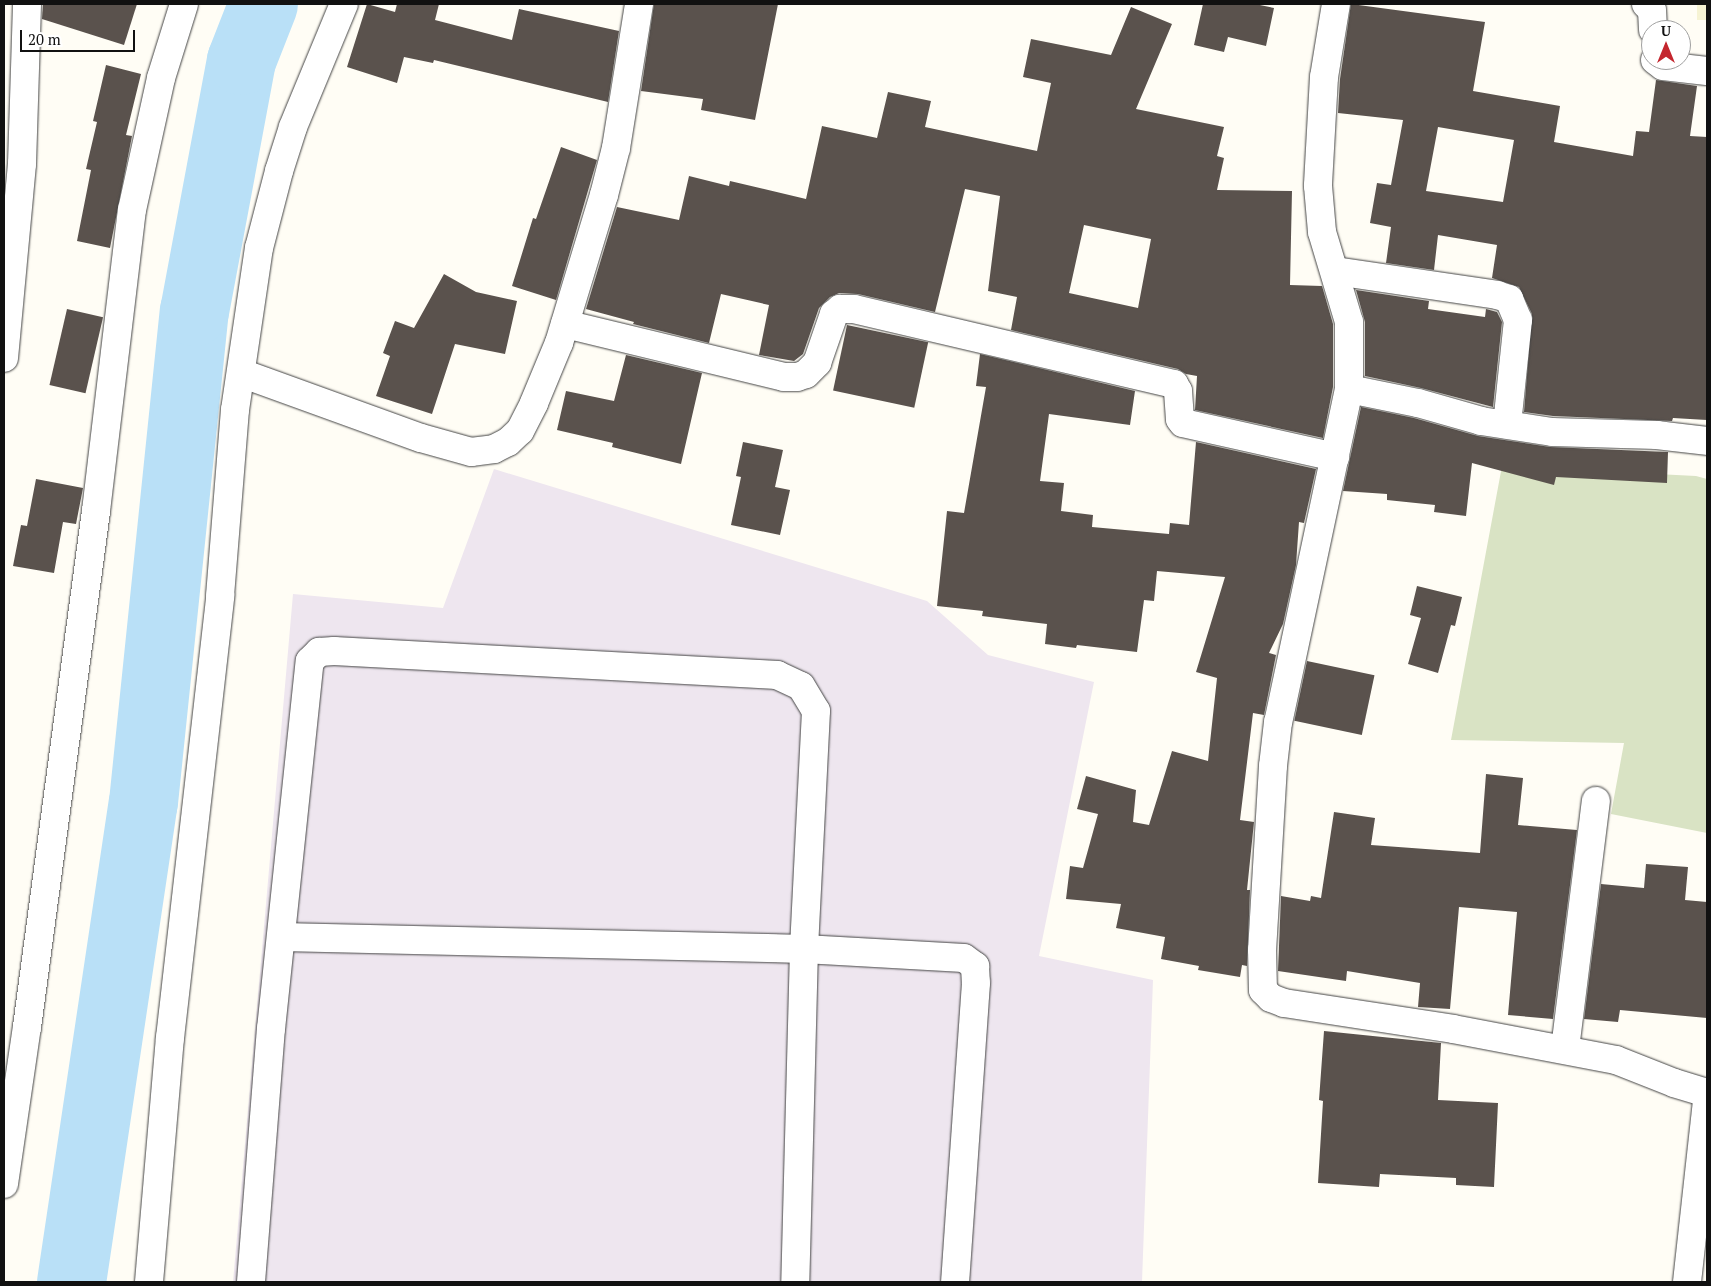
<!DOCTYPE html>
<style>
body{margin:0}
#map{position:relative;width:1711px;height:1286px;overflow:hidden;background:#fffdf5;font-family:"PT Serif",serif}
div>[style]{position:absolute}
.industrial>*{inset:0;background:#eee6ef}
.farmland>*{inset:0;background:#f6f3d4;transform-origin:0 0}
.cemetery>*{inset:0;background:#d9e3c4}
.river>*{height:69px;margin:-34.5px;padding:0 34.5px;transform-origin:34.5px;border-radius:34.5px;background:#b9e0f7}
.building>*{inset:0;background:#5a524d;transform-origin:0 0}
.roads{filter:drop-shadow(0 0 1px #444) drop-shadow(0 0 1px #444)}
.minor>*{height:28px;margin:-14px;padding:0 14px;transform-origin:14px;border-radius:14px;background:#fff}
span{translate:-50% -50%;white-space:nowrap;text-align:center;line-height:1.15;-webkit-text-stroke:5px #fff;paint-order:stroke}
.frame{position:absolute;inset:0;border:5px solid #111;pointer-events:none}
.north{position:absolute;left:1641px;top:20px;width:50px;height:50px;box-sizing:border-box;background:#fff;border:1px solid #a0a0a0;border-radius:50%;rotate:0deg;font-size:14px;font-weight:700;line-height:20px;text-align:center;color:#111}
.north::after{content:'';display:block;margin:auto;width:18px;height:22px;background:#c4262e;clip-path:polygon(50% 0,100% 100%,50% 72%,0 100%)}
.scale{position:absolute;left:20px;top:30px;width:115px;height:22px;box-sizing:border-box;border:2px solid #111;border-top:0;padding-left:6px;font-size:15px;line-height:18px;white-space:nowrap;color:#111;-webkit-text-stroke:4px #fff;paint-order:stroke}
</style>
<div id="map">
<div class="industrial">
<i style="clip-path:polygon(494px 469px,927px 601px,988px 655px,1094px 682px,1039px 956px,1153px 980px,1142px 1282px,233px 1282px,293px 594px,443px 608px)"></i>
</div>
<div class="farmland">
<i style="left:1697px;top:4px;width:10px;height:16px"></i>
</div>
<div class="cemetery">
<i style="clip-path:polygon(1502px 466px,1696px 476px,1707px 479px,1707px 833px,1611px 814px,1624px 743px,1451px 740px)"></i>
</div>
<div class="river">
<i style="left:71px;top:1282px;width:485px;rotate:-81.5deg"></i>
<i style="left:143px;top:802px;width:494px;rotate:-84.1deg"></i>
<i style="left:194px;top:311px;width:255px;rotate:-79.4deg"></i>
<i style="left:241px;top:60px;width:60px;rotate:-68.6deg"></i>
</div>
<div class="building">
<i style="clip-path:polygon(43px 4px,137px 4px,124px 45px,42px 19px)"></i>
<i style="clip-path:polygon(367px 4px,395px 12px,397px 4px,439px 4px,435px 20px,512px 40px,519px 9px,619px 31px,608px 102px,434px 60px,433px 63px,404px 57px,397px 83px,347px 67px)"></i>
<i style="clip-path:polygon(654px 4px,778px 4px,755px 120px,701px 110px,703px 99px,641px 91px)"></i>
<i style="clip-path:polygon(1203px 4px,1255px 4px,1274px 8px,1266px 46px,1228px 37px,1224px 52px,1194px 45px)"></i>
<i style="clip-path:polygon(evenodd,1351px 4px,1485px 22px,1473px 91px,1560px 106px,1554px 142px,1633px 156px,1636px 131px,1649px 132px,1656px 80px,1697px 86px,1690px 136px,1707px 137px,1707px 420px,1673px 418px,1672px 421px,1553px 416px,1524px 412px,1532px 314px,1519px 287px,1492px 278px,1497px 245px,1438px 235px,1434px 270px,1386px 263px,1391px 227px,1370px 223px,1377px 183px,1391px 185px,1403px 120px,1338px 113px,1340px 79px,1351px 4px,1438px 127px,1514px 140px,1503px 202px,1426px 191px,1438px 127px)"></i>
<i style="clip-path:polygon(evenodd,1131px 7px,1172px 24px,1136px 109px,1224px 127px,1217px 156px,1224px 158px,1217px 190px,1292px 191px,1290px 285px,1322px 286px,1333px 324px,1333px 387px,1323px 438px,1195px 410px,1197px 376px,1186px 374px,1178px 369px,1011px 330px,1017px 297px,988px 291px,1000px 196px,965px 189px,935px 312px,858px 294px,839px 293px,830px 297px,819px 308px,803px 354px,794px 361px,759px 355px,769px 305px,721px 294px,709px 343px,633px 324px,634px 322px,586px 309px,617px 207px,679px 220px,689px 176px,729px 186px,730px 181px,806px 199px,822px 126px,877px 138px,888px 92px,931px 101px,925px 127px,1037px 151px,1051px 83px,1023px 77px,1031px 39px,1111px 55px,1131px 7px,1084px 225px,1151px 239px,1138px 308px,1069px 293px,1084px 225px)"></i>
<i style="clip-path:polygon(106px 65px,141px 74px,126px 135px,132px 136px,110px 248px,77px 241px,91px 170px,86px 169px,97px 122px,93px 121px)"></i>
<i style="clip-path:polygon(561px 147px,597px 160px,556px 300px,512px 286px,533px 218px,536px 219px)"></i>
<i style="clip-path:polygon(444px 274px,476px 292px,517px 301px,505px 354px,455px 344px,432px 414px,376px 396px,390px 356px,383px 353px,395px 321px,414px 328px)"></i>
<i style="clip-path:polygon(1356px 290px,1429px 301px,1428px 309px,1485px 317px,1486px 309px,1497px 312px,1502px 322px,1493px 407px,1421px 388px,1365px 376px,1365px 322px)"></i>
<i style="left:67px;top:309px;width:37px;height:78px;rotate:13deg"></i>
<i style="left:847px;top:325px;width:83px;height:67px;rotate:12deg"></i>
<i style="clip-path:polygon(980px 354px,1135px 391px,1130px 425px,1049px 414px,1040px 481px,1064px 483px,1061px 511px,1093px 515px,1092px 527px,1169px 534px,1170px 523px,1189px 525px,1196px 442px,1316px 469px,1304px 523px,1299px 522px,1296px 565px,1283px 624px,1269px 653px,1276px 655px,1264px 715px,1253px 713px,1240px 820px,1254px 822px,1247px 890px,1250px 890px,1247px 966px,1242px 965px,1240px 977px,1198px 970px,1199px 966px,1161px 959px,1165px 937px,1116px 928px,1121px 904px,1066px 899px,1070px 866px,1083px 868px,1098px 814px,1077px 809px,1086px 776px,1136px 790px,1133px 822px,1149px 825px,1172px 751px,1208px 761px,1217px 678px,1196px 672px,1225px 577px,1157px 571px,1154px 601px,1144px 600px,1137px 652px,1077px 645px,1076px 648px,1045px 644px,1047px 624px,982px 616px,983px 611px,937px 606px,947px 511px,964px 513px,986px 387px,976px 386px)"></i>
<i style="clip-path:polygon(626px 355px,702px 373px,681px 464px,612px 447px,613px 443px,557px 430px,566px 391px,614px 401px)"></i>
<i style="clip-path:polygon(1361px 407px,1414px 418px,1478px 436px,1550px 447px,1668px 452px,1667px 483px,1556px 477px,1554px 485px,1472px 463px,1466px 516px,1434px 512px,1435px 505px,1387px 500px,1387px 494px,1343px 491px)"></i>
<i style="clip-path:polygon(743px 442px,783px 450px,775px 487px,790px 490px,780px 535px,731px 525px,741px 477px,736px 476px)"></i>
<i style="clip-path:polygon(36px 479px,83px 488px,76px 524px,63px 522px,54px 573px,13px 566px,21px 525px,27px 526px)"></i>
<i style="clip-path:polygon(1417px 586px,1462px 597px,1455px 626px,1451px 625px,1438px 673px,1408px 664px,1421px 618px,1410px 615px)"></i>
<i style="left:1307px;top:661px;width:69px;height:61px;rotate:12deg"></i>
<i style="clip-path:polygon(1486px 774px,1523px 778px,1518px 825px,1577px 830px,1553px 1019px,1508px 1015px,1517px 912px,1459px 907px,1450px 1009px,1418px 1007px,1420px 983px,1347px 971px,1346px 981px,1278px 971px,1281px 896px,1310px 901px,1311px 896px,1321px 898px,1334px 812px,1375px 818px,1371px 845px,1480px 853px)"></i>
<i style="clip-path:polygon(1646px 864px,1688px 867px,1685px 900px,1707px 902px,1707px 1018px,1620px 1010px,1618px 1022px,1584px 1019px,1601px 884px,1644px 888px)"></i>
<i style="clip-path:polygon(1324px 1031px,1441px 1043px,1438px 1100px,1498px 1103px,1494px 1187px,1456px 1185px,1456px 1178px,1380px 1174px,1379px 1187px,1318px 1183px,1323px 1101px,1319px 1100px)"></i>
</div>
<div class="roads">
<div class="minor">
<i style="left:1336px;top:4px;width:74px;rotate:99.3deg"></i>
<i style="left:1324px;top:77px;width:109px;rotate:93.2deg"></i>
<i style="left:1318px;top:186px;width:46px;rotate:85deg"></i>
<i style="left:1322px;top:232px;width:94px;rotate:73.3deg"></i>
<i style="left:1349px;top:322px;width:67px;rotate:90deg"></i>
<i style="left:1349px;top:389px;width:340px;rotate:102deg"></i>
<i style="left:1278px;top:722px;width:44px;rotate:96.5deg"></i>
<i style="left:1273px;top:766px;width:184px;rotate:93.4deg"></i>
<i style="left:1262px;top:950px;width:40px;rotate:88.6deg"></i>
<i style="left:1263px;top:990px;width:11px;rotate:45deg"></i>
<i style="left:1271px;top:998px;width:14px;rotate:21deg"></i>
<i style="left:1284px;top:1003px;width:171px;rotate:8.7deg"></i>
<i style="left:1453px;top:1029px;width:166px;rotate:10.8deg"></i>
<i style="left:1616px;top:1060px;width:62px;rotate:21.6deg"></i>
<i style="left:1674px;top:1083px;width:34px;rotate:17deg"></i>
<i style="left:1646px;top:4px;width:8px;rotate:45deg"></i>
<i style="left:1652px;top:10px;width:20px;rotate:87deg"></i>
<i style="left:1655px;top:60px;width:10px;rotate:37deg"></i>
<i style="left:1663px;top:66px;width:44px;rotate:6.5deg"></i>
<i style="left:1335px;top:271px;width:164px;rotate:8.4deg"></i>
<i style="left:1497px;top:295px;width:13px;rotate:18deg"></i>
<i style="left:1509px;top:299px;width:23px;rotate:67deg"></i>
<i style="left:1518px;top:320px;width:105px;rotate:96deg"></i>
<i style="left:565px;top:324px;width:225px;rotate:13.6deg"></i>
<i style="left:784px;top:377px;width:13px"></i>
<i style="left:797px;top:377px;width:9px;rotate:-18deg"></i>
<i style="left:806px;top:374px;width:16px;rotate:-45deg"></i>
<i style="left:817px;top:363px;width:52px;rotate:-70.9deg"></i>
<i style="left:834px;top:314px;width:8px;rotate:-40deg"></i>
<i style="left:840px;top:309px;width:14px"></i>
<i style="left:854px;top:309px;width:329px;rotate:13.2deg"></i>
<i style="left:1174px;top:384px;width:8px;rotate:60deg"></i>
<i style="left:1178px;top:391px;width:28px;rotate:86deg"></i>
<i style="left:1180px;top:419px;width:5px;rotate:53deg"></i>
<i style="left:1183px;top:423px;width:156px;rotate:12.6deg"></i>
<i style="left:4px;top:358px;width:195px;rotate:-84.7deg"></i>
<i style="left:22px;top:164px;width:160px;rotate:-88.2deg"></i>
<i style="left:241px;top:373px;width:191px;rotate:19.9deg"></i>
<i style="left:421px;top:438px;width:52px;rotate:15.6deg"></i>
<i style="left:471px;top:452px;width:23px;rotate:-7deg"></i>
<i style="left:494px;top:449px;width:16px;rotate:-27deg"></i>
<i style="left:508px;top:442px;width:16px;rotate:-43deg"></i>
<i style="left:520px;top:431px;width:31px;rotate:-63deg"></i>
<i style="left:534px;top:403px;width:65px;rotate:-67.4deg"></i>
<i style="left:559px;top:343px;width:155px;rotate:-73.1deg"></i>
<i style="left:604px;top:195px;width:49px;rotate:-75.7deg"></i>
<i style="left:616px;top:148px;width:146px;rotate:-80.9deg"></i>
<i style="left:1349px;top:389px;width:70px;rotate:11.5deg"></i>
<i style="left:1418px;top:403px;width:66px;rotate:15.9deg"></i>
<i style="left:1481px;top:421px;width:72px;rotate:8.8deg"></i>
<i style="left:1552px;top:432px;width:105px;rotate:1.6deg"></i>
<i style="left:1657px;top:435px;width:50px;rotate:6.8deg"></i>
<i style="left:281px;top:937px;width:523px;rotate:1.31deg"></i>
<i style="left:804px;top:949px;width:160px;rotate:3.2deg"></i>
<i style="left:964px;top:958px;width:14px;rotate:36deg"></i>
<i style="left:975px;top:966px;width:17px;rotate:87deg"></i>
<i style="left:976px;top:983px;width:300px;rotate:94deg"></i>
<i style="left:1565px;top:1049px;width:250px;rotate:-82.9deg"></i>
<i style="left:4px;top:1184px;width:159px;rotate:-81.7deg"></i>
<i style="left:27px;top:1027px;width:521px;rotate:-82.38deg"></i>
<i style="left:96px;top:511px;width:303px;rotate:-83.2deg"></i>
<i style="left:132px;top:210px;width:135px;rotate:-77.6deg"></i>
<i style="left:161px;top:78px;width:77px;rotate:-72.7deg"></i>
<i style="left:149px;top:1282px;width:245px;rotate:-85.1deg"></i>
<i style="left:170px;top:1038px;width:445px;rotate:-83.5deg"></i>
<i style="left:220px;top:596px;width:187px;rotate:-85.4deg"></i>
<i style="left:235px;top:410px;width:164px;rotate:-81.6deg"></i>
<i style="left:259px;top:248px;width:80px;rotate:-75.4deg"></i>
<i style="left:279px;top:171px;width:46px;rotate:-72.3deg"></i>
<i style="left:293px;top:127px;width:133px;rotate:-67.5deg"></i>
<i style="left:251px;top:1282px;width:254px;rotate:-85.5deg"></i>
<i style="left:271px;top:1029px;width:370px;rotate:-84deg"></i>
<i style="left:310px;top:661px;width:13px;rotate:-45deg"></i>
<i style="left:319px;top:652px;width:15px;rotate:-4deg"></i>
<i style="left:334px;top:651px;width:444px;rotate:3.1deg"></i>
<i style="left:777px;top:675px;width:26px;rotate:25deg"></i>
<i style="left:801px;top:686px;width:29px;rotate:59deg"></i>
<i style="left:816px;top:711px;width:238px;rotate:92.9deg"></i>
<i style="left:804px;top:949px;width:333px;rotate:91.5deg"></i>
<i style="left:1687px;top:1282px;width:181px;rotate:-83.7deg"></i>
</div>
</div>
<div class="frame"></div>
<div class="north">U</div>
<div class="scale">20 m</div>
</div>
